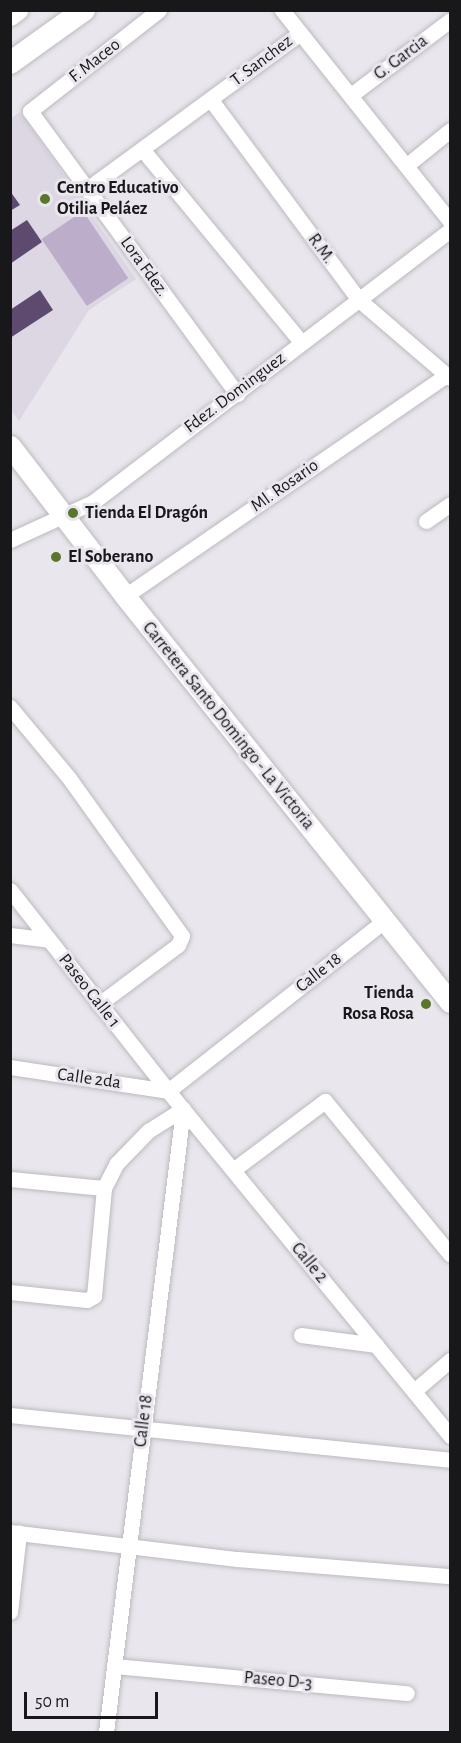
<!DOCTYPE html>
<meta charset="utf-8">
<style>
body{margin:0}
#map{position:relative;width:461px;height:1743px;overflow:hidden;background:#e9e6ed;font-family:"Alegreya Sans",sans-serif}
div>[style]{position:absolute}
.built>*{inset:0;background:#ddd7e4}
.green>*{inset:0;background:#bcadca;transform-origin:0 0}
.building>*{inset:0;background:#5e4a6f}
.roads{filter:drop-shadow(0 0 2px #bcb9bf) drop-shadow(0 0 2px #bcb9bf)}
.minor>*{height:15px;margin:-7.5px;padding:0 7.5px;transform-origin:7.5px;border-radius:7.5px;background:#fff}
.secondary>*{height:21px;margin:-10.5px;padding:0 10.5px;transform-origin:10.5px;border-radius:10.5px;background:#fff}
.primary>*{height:22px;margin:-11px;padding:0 11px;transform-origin:11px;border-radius:11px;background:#fff}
.dots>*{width:16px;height:16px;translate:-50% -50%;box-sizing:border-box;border:3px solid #e9e6ed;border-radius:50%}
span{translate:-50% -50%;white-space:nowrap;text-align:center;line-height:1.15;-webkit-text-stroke:6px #e9e6ed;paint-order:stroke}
.street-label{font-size:18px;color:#18171a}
.poi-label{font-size:18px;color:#18171a;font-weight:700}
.left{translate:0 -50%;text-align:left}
.right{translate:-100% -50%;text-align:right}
.frame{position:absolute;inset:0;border:12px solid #18171a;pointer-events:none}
.scale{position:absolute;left:24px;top:1692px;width:134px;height:27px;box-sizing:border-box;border:3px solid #18171a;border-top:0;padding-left:8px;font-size:18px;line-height:21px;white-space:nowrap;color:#18171a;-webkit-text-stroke:4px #e9e6ed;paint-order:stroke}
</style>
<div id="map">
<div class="built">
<i style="clip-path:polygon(20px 112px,136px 279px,89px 310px,19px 421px,11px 410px,10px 119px)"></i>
</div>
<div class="green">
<i style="left:83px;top:211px;width:81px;height:50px;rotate:56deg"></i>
</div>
<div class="building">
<i style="clip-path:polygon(10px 191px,20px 205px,10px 211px)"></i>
<i style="clip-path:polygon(27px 220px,42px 242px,10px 264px,10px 231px)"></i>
<i style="clip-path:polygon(40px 290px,53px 310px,10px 338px,10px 310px)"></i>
</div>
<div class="roads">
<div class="minor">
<i style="left:159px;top:10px;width:164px;rotate:141.9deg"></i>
<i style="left:30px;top:111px;width:351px;rotate:53.8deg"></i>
<i style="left:282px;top:10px;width:270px;rotate:51.5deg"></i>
<i style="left:351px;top:95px;width:124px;rotate:-37.1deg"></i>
<i style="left:211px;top:100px;width:247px;rotate:53.5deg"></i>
<i style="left:358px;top:299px;width:121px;rotate:40.7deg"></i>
<i style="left:142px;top:149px;width:251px;rotate:50.5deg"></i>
<i style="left:407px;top:165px;width:55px;rotate:-39.1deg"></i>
<i style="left:87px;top:189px;width:264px;rotate:-36.2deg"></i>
<i style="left:426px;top:521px;width:29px;rotate:-35deg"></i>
<i style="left:10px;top:540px;width:91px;rotate:-24.6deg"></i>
<i style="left:93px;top:502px;width:449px;rotate:-37.3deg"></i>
<i style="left:125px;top:596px;width:390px;rotate:-34.5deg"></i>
<i style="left:10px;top:707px;width:92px;rotate:50.3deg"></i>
<i style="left:69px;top:778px;width:194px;rotate:54.4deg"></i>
<i style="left:182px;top:936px;width:10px;rotate:114deg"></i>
<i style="left:178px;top:945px;width:99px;rotate:143.2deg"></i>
<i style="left:10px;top:890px;width:256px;rotate:51.8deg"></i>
<i style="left:168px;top:1091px;width:446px;rotate:50.7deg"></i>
<i style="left:10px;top:935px;width:39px;rotate:7deg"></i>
<i style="left:10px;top:1067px;width:160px;rotate:8.6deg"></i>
<i style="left:168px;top:1091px;width:275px;rotate:-38.2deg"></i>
<i style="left:233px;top:1170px;width:115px;rotate:-36.9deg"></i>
<i style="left:325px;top:1101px;width:198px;rotate:50.8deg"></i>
<i style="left:10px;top:1179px;width:94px;rotate:5.5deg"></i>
<i style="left:10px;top:1292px;width:77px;rotate:5.9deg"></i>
<i style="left:87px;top:1300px;width:8px;rotate:-30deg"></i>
<i style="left:94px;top:1296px;width:108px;rotate:-84.7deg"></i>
<i style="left:104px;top:1188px;width:28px;rotate:-63deg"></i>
<i style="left:117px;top:1163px;width:45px;rotate:-45.9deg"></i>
<i style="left:148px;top:1131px;width:41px;rotate:-32.2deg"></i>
<i style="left:301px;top:1335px;width:76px;rotate:7.6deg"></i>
<i style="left:414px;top:1391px;width:48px;rotate:-40.7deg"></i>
<i style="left:10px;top:1415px;width:442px;rotate:5.8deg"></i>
<i style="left:10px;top:1532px;width:229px;rotate:6.8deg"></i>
<i style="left:237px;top:1559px;width:214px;rotate:4.6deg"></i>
<i style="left:10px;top:1612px;width:80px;rotate:-83.5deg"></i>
<i style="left:114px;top:1666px;width:294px;rotate:5.3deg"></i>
<i style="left:106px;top:1732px;width:628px;rotate:-82.95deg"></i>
</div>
<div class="secondary">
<i style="left:10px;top:446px;width:189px;rotate:52.5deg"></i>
<i style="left:125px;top:596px;width:520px;rotate:51.32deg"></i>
</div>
<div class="primary">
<i style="left:10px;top:15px;width:9px;rotate:-36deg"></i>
<i style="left:10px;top:63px;width:91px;rotate:-35.6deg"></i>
</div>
</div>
<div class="dots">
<i style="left:45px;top:199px;background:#58762c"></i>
<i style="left:73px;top:513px;background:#58762c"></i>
<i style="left:56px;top:557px;background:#58762c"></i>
<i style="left:426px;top:1004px;background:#58762c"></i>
</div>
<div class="street-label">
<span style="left:401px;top:58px;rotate:-37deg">G. Garcia</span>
<span style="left:95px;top:61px;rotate:-38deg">F. Maceo</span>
<span style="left:262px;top:61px;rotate:-37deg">T. Sanchez</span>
<span style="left:321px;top:249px;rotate:54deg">R.M.</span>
<span style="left:144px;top:267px;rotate:54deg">Lora Fdez.</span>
<span style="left:235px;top:393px;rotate:-37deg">Fdez. Dominguez</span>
<span style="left:285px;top:486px;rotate:-35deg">Ml. Rosario</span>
<span style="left:228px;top:726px;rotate:51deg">Carretera Santo Domingo - La Victoria</span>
<span style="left:319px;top:973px;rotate:-38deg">Calle 18</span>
<span style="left:89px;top:991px;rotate:52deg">Paseo Calle 1</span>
<span style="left:89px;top:1079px;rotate:8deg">Calle 2da</span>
<span style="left:309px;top:1263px;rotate:51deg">Calle 2</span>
<span style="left:144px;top:1421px;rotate:-83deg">Calle 18</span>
<span style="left:278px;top:1681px;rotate:5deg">Paseo D-3</span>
</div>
<div class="poi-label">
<span class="left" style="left:57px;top:199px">Centro Educativo<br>Otilia Peláez</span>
<span class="left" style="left:85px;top:513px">Tienda El Dragón</span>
<span class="left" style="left:68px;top:557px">El Soberano</span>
<span class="right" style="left:414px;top:1004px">Tienda<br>Rosa Rosa</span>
</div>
<div class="frame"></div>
<div class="scale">50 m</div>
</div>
